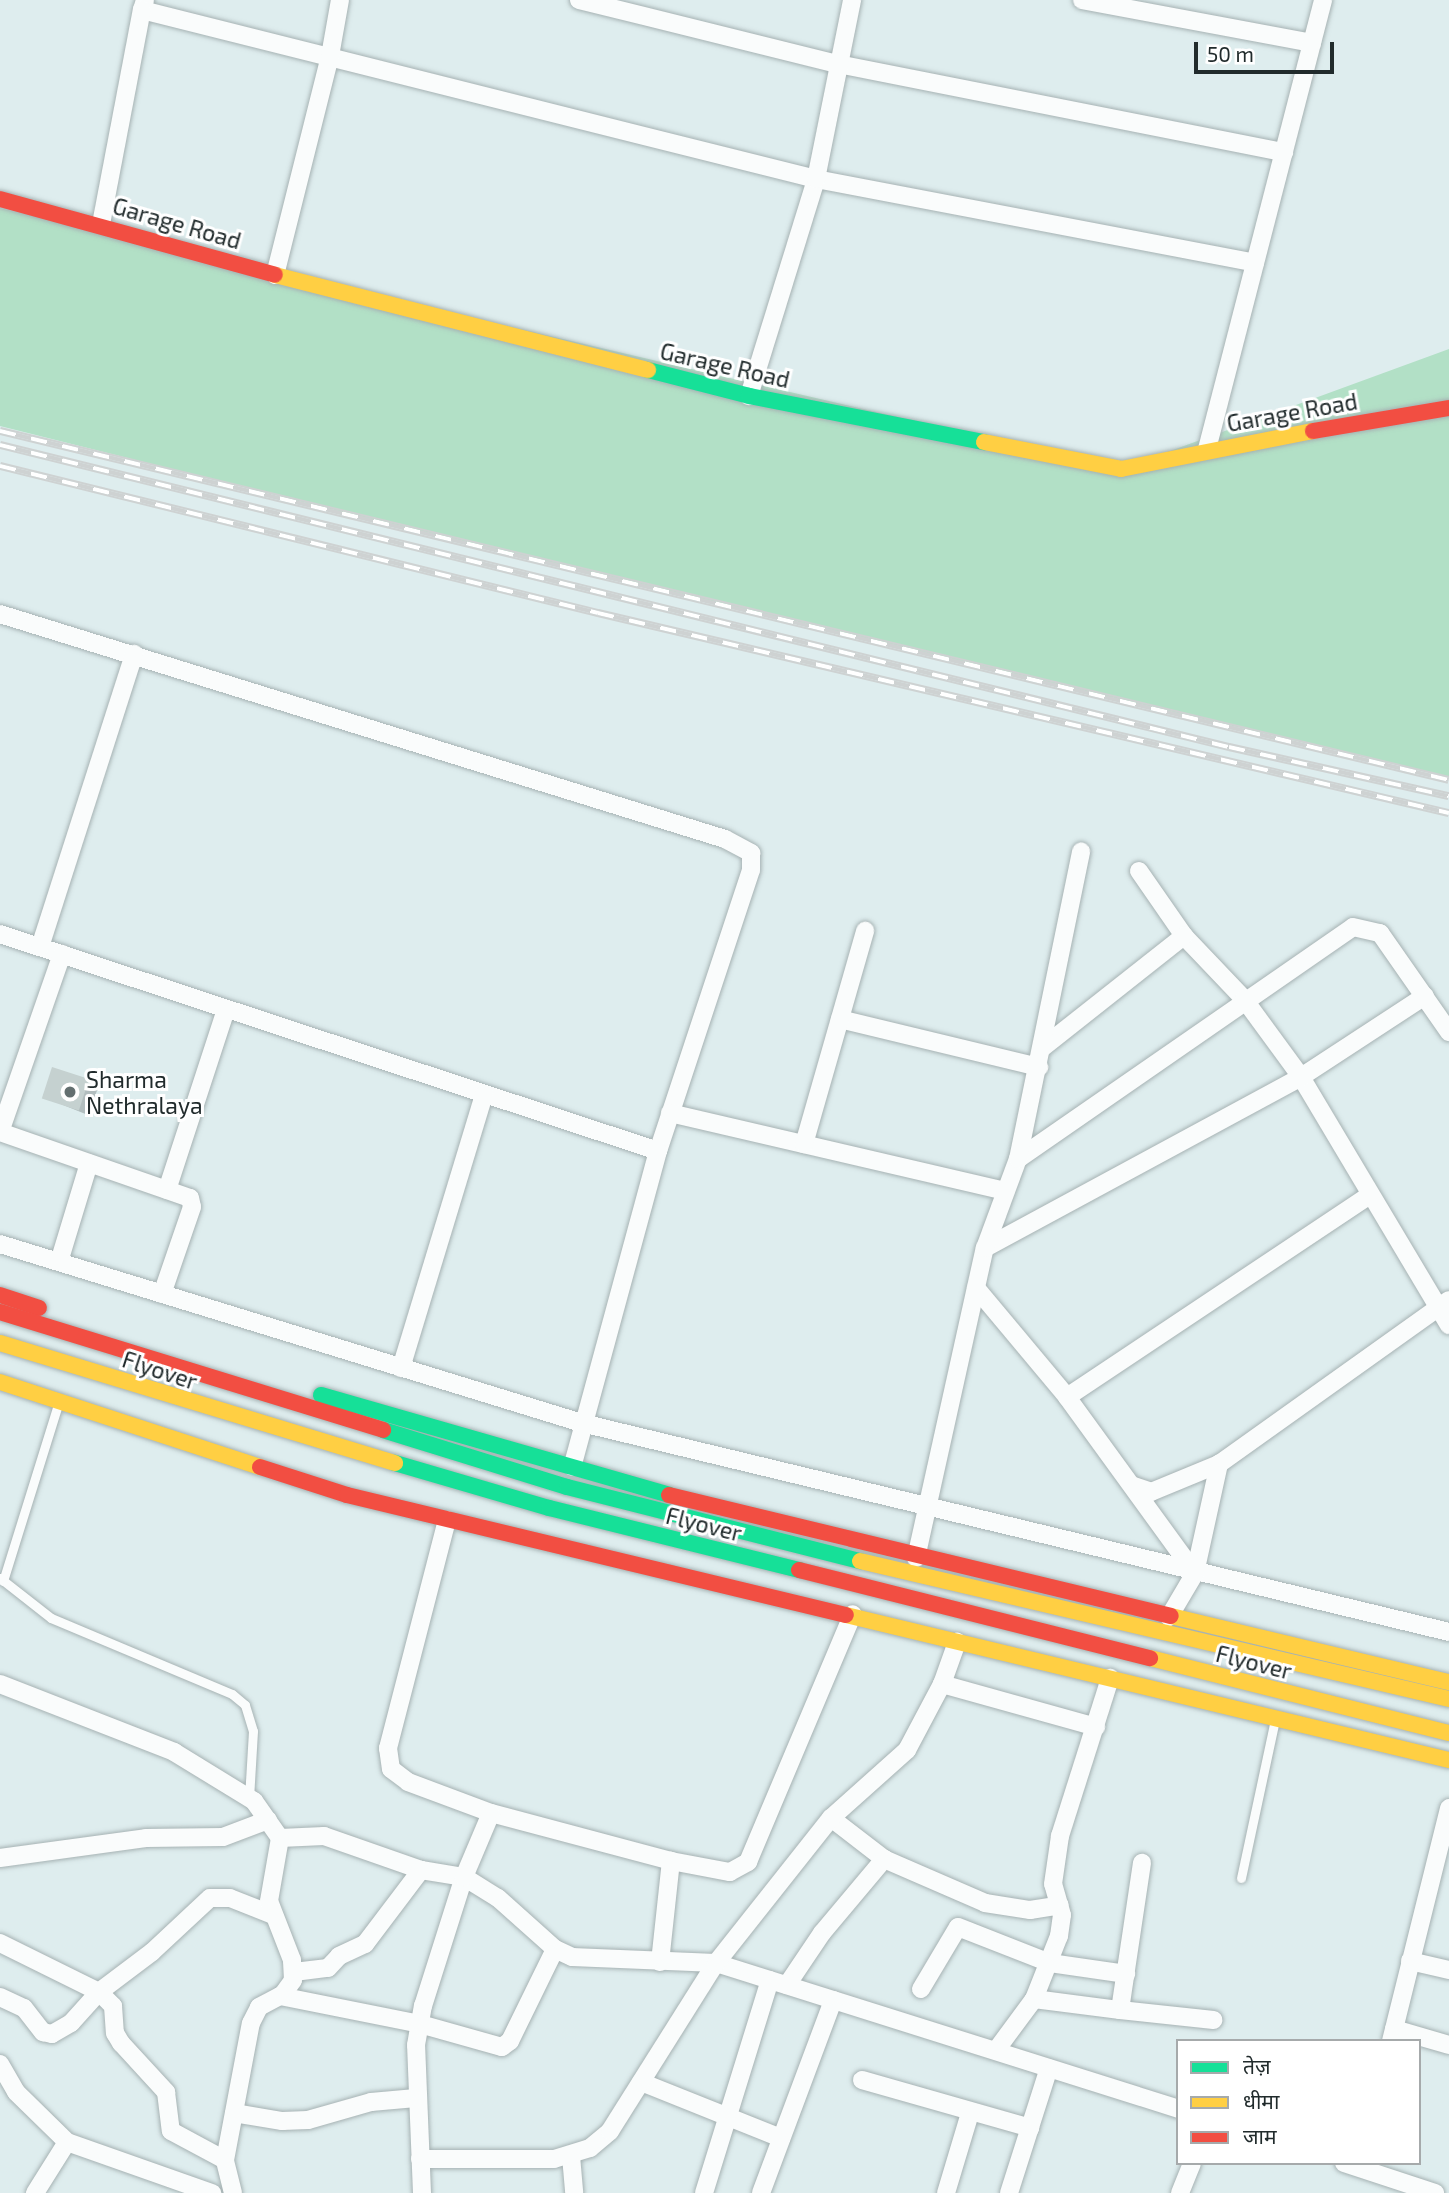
<!DOCTYPE html>
<meta charset="utf-8">
<style>
body{margin:0}
#map{position:relative;width:1449px;height:2193px;overflow:hidden;background:#deedee;font-family:"Exo 2","Noto Sans Devanagari",sans-serif}
div>[style]{position:absolute}
.green>*{inset:0;background:#b2e0c6}
.shadow>*{inset:0;background:#0003;transform-origin:0 0}
.building>*{inset:0;background:#c5d1d0;transform-origin:0 0}
.roads{filter:drop-shadow(0 0 2px #a6b2b3) drop-shadow(0 0 2px #a6b2b3)}
.lane>*{height:9px;margin:-4.5px;padding:0 4.5px;transform-origin:4.5px;border-radius:4.5px;background:#fafcfc}
.street>*{height:18px;margin:-9px;padding:0 9px;transform-origin:9px;border-radius:9px;background:#fafcfc}
.fast>*{height:16px;margin:-8px;padding:0 8px;transform-origin:8px;border-radius:8px;background:#16e098}
.slow>*{height:16px;margin:-8px;padding:0 8px;transform-origin:8px;border-radius:8px;background:#ffcf43}
.jam>*{height:16px;margin:-8px;padding:0 8px;transform-origin:8px;border-radius:8px;background:#f24e42}
.rail>*{height:8px;margin-top:-4px;transform-origin:0;background:repeating-linear-gradient(90deg,#fff 0 16px,#ced2d2 0 32px);box-sizing:border-box;border-block:2px solid #ced2d2}
.dots>*{width:19px;height:19px;translate:-50% -50%;box-sizing:border-box;border:4px solid #fff;border-radius:50%}
span{translate:-50% -50%;white-space:nowrap;text-align:center;line-height:1.15;-webkit-text-stroke:6px #fff;paint-order:stroke}
.street-label{font-size:23px;color:#212b2c}
.poi-label{font-size:23px;color:#212b2c}
.left{translate:0 -50%;text-align:left}
.legend{position:absolute;left:1176px;top:2039px;width:245px;height:126px;box-sizing:border-box;background:#fff;border:2px solid #a6aaab;margin:0;padding:9px 12px;list-style:none;font-size:21px;color:#212b2c}
.legend li{display:flex;align-items:center;gap:14px;height:35px}
.legend b{width:35px;border:2px solid #a6aaab}
.scale{position:absolute;left:1194px;top:42px;width:140px;height:32px;box-sizing:border-box;border:4px solid #212b2c;border-top:0;padding-left:9px;font-size:21px;line-height:24px;white-space:nowrap;color:#212b2c;-webkit-text-stroke:5px #fff;paint-order:stroke}
</style>
<div id="map">
<div class="green">
<i style="clip-path:polygon(0 208px,1121px 469px,1449px 349px,1449px 777px,605px 578px,0 426px)"></i>
</div>
<div class="shadow">
<i style="left:54px;top:1069px;width:48px;height:30px;rotate:22deg"></i>
</div>
<div class="building">
<i style="left:52px;top:1067px;width:39px;height:33px;rotate:18deg"></i>
</div>
<div class="roads">
<div class="lane">
<i style="left:0;top:1578px;width:65px;rotate:38.1deg"></i>
<i style="left:51px;top:1618px;width:196px;rotate:22.8deg"></i>
<i style="left:232px;top:1694px;width:17px;rotate:40deg"></i>
<i style="left:245px;top:1705px;width:27px;rotate:73deg"></i>
<i style="left:253px;top:1731px;width:67px;rotate:93.4deg"></i>
<i style="left:3px;top:1581px;width:185px;rotate:-72.7deg"></i>
<i style="left:1241px;top:1878px;width:163px;rotate:-77.9deg"></i>
</div>
<div class="street">
<i style="left:145px;top:0;width:10px;rotate:107deg"></i>
<i style="left:142px;top:10px;width:695px;rotate:14.08deg"></i>
<i style="left:816px;top:179px;width:447px;rotate:10.8deg"></i>
<i style="left:579px;top:0;width:267px;rotate:13.9deg"></i>
<i style="left:838px;top:64px;width:455px;rotate:11.2deg"></i>
<i style="left:1082px;top:0;width:234px;rotate:10.6deg"></i>
<i style="left:101px;top:224px;width:218px;rotate:-79.2deg"></i>
<i style="left:275px;top:275px;width:226px;rotate:-75.9deg"></i>
<i style="left:330px;top:56px;width:57px;rotate:-79.9deg"></i>
<i style="left:749px;top:396px;width:227px;rotate:-72.8deg"></i>
<i style="left:816px;top:179px;width:183px;rotate:-78.6deg"></i>
<i style="left:1207px;top:449px;width:464px;rotate:-75.5deg"></i>
<i style="left:0;top:614px;width:759px;rotate:17.24deg"></i>
<i style="left:725px;top:839px;width:30px;rotate:28deg"></i>
<i style="left:751px;top:853px;width:17px;rotate:90deg"></i>
<i style="left:751px;top:870px;width:296px;rotate:108.3deg"></i>
<i style="left:658px;top:1151px;width:327px;rotate:105.2deg"></i>
<i style="left:1139px;top:871px;width:79px;rotate:55.3deg"></i>
<i style="left:1184px;top:936px;width:87px;rotate:46.4deg"></i>
<i style="left:1244px;top:999px;width:97px;rotate:53.8deg"></i>
<i style="left:1301px;top:1077px;width:289px;rotate:59.2deg"></i>
<i style="left:0;top:934px;width:693px;rotate:18.25deg"></i>
<i style="left:40px;top:947px;width:308px;rotate:-72.2deg"></i>
<i style="left:62px;top:954px;width:188px;rotate:109.2deg"></i>
<i style="left:0;top:1132px;width:201px;rotate:19.2deg"></i>
<i style="left:190px;top:1198px;width:9px;rotate:77deg"></i>
<i style="left:192px;top:1207px;width:92px;rotate:109deg"></i>
<i style="left:840px;top:1019px;width:205px;rotate:13.6deg"></i>
<i style="left:1042px;top:1048px;width:181px;rotate:-38.3deg"></i>
<i style="left:670px;top:1113px;width:343px;rotate:13.1deg"></i>
<i style="left:804px;top:1144px;width:222px;rotate:-74deg"></i>
<i style="left:1018px;top:1159px;width:407px;rotate:-34.7deg"></i>
<i style="left:1353px;top:927px;width:28px;rotate:13deg"></i>
<i style="left:1380px;top:933px;width:121px;rotate:55.1deg"></i>
<i style="left:167px;top:1190px;width:190px;rotate:-71.9deg"></i>
<i style="left:0;top:1244px;width:609px;rotate:17.1deg"></i>
<i style="left:582px;top:1423px;width:892px;rotate:13.55deg"></i>
<i style="left:985px;top:1248px;width:359px;rotate:-28.4deg"></i>
<i style="left:1301px;top:1077px;width:148px;rotate:-33.2deg"></i>
<i style="left:59px;top:1262px;width:103px;rotate:-73.1deg"></i>
<i style="left:976px;top:1288px;width:142px;rotate:50.1deg"></i>
<i style="left:1067px;top:1397px;width:218px;rotate:54deg"></i>
<i style="left:401px;top:1368px;width:286px;rotate:-73.1deg"></i>
<i style="left:1067px;top:1397px;width:364px;rotate:-33.7deg"></i>
<i style="left:1134px;top:1486px;width:18px;rotate:19deg"></i>
<i style="left:1151px;top:1492px;width:74px;rotate:-22.4deg"></i>
<i style="left:447px;top:1520px;width:236px;rotate:104.5deg"></i>
<i style="left:388px;top:1748px;width:21px;rotate:82deg"></i>
<i style="left:391px;top:1769px;width:21px;rotate:37deg"></i>
<i style="left:408px;top:1782px;width:89px;rotate:20.5deg"></i>
<i style="left:491px;top:1813px;width:186px;rotate:14.9deg"></i>
<i style="left:671px;top:1861px;width:60px;rotate:10.6deg"></i>
<i style="left:730px;top:1872px;width:21px;rotate:-29deg"></i>
<i style="left:748px;top:1862px;width:269px;rotate:-67.1deg"></i>
<i style="left:916px;top:1558px;width:318px;rotate:-77.5deg"></i>
<i style="left:985px;top:1248px;width:95px;rotate:-69.7deg"></i>
<i style="left:1018px;top:1159px;width:314px;rotate:-78.4deg"></i>
<i style="left:1169px;top:1617px;width:51px;rotate:-59.4deg"></i>
<i style="left:1195px;top:1573px;width:112px;rotate:-77.6deg"></i>
<i style="left:1219px;top:1464px;width:282px;rotate:-35.5deg"></i>
<i style="left:0;top:1684px;width:187px;rotate:21.3deg"></i>
<i style="left:174px;top:1752px;width:94px;rotate:31.5deg"></i>
<i style="left:254px;top:1801px;width:45px;rotate:54.9deg"></i>
<i style="left:280px;top:1838px;width:44px;rotate:-2.6deg"></i>
<i style="left:324px;top:1836px;width:103px;rotate:19.3deg"></i>
<i style="left:421px;top:1870px;width:44px;rotate:9.2deg"></i>
<i style="left:464px;top:1877px;width:40px;rotate:32deg"></i>
<i style="left:498px;top:1898px;width:76px;rotate:41.8deg"></i>
<i style="left:555px;top:1949px;width:19px;rotate:25deg"></i>
<i style="left:572px;top:1957px;width:144px;rotate:2.4deg"></i>
<i style="left:716px;top:1963px;width:485px;rotate:17.5deg"></i>
<i style="left:942px;top:1684px;width:160px;rotate:15.6deg"></i>
<i style="left:831px;top:1818px;width:67px;rotate:37.7deg"></i>
<i style="left:884px;top:1859px;width:110px;rotate:23.5deg"></i>
<i style="left:985px;top:1903px;width:46px;rotate:8.8deg"></i>
<i style="left:1030px;top:1910px;width:30px;rotate:-9deg"></i>
<i style="left:0;top:1858px;width:147px;rotate:-7.8deg"></i>
<i style="left:146px;top:1838px;width:77px;rotate:-0.7deg"></i>
<i style="left:223px;top:1837px;width:48px;rotate:-20.7deg"></i>
<i style="left:0;top:1943px;width:110px;rotate:26.3deg"></i>
<i style="left:99px;top:1992px;width:20px;rotate:45deg"></i>
<i style="left:113px;top:2006px;width:27px;rotate:86deg"></i>
<i style="left:115px;top:2033px;width:12px;rotate:59deg"></i>
<i style="left:121px;top:2043px;width:67px;rotate:47.4deg"></i>
<i style="left:166px;top:2092px;width:39px;rotate:83deg"></i>
<i style="left:171px;top:2131px;width:61px;rotate:28.2deg"></i>
<i style="left:1410px;top:1961px;width:40px;rotate:13deg"></i>
<i style="left:660px;top:1962px;width:102px;rotate:-83.8deg"></i>
<i style="left:294px;top:1972px;width:34px;rotate:-7deg"></i>
<i style="left:328px;top:1968px;width:16px;rotate:-47deg"></i>
<i style="left:339px;top:1956px;width:29px;rotate:-25deg"></i>
<i style="left:365px;top:1944px;width:93px;rotate:-52.9deg"></i>
<i style="left:787px;top:1985px;width:63px;rotate:-56.1deg"></i>
<i style="left:822px;top:1933px;width:97px;rotate:-50deg"></i>
<i style="left:921px;top:1989px;width:72px;rotate:-59.2deg"></i>
<i style="left:958px;top:1927px;width:99px;rotate:21.4deg"></i>
<i style="left:1050px;top:1963px;width:77px;rotate:8.2deg"></i>
<i style="left:280px;top:1996px;width:143px;rotate:11.3deg"></i>
<i style="left:420px;top:2024px;width:85px;rotate:15.7deg"></i>
<i style="left:502px;top:2047px;width:10px;rotate:-37deg"></i>
<i style="left:510px;top:2041px;width:102px;rotate:-63.9deg"></i>
<i style="left:0;top:1997px;width:26px;rotate:25deg"></i>
<i style="left:24px;top:2008px;width:31px;rotate:52deg"></i>
<i style="left:43px;top:2032px;width:9px;rotate:13deg"></i>
<i style="left:52px;top:2034px;width:22px;rotate:-30deg"></i>
<i style="left:71px;top:2023px;width:42px;rotate:-47.9deg"></i>
<i style="left:99px;top:1992px;width:66px;rotate:-37deg"></i>
<i style="left:152px;top:1952px;width:79px;rotate:-43deg"></i>
<i style="left:210px;top:1898px;width:20px"></i>
<i style="left:230px;top:1898px;width:46px;rotate:21.6deg"></i>
<i style="left:1034px;top:1999px;width:87px;rotate:7.3deg"></i>
<i style="left:1120px;top:2010px;width:149px;rotate:-81.5deg"></i>
<i style="left:1120px;top:2010px;width:94px;rotate:6.1deg"></i>
<i style="left:1394px;top:2029px;width:57px;rotate:16.2deg"></i>
<i style="left:1391px;top:2041px;width:240px;rotate:-76deg"></i>
<i style="left:997px;top:2049px;width:62px;rotate:-53.5deg"></i>
<i style="left:1034px;top:1999px;width:68px;rotate:-68.4deg"></i>
<i style="left:1059px;top:1936px;width:21px;rotate:-82deg"></i>
<i style="left:1062px;top:1915px;width:32px;rotate:-106deg"></i>
<i style="left:1053px;top:1884px;width:49px;rotate:-81.7deg"></i>
<i style="left:1060px;top:1836px;width:166px;rotate:-72.4deg"></i>
<i style="left:0;top:2064px;width:32px;rotate:60deg"></i>
<i style="left:16px;top:2092px;width:71px;rotate:44.4deg"></i>
<i style="left:67px;top:2142px;width:154px;rotate:19.4deg"></i>
<i style="left:862px;top:2080px;width:175px;rotate:15.9deg"></i>
<i style="left:641px;top:2082px;width:151px;rotate:21.8deg"></i>
<i style="left:234px;top:2113px;width:49px;rotate:9.5deg"></i>
<i style="left:282px;top:2121px;width:26px;rotate:-2deg"></i>
<i style="left:308px;top:2120px;width:66px;rotate:-15.9deg"></i>
<i style="left:371px;top:2102px;width:45px;rotate:-5.1deg"></i>
<i style="left:571px;top:2156px;width:37px;rotate:85deg"></i>
<i style="left:420px;top:2159px;width:134px"></i>
<i style="left:554px;top:2159px;width:38px;rotate:-17deg"></i>
<i style="left:590px;top:2148px;width:26px;rotate:-40deg"></i>
<i style="left:610px;top:2131px;width:199px;rotate:-57.8deg"></i>
<i style="left:716px;top:1963px;width:185px;rotate:-51.6deg"></i>
<i style="left:831px;top:1818px;width:102px;rotate:-41.8deg"></i>
<i style="left:907px;top:1750px;width:75px;rotate:-62.1deg"></i>
<i style="left:942px;top:1684px;width:45px;rotate:-70.3deg"></i>
<i style="left:1344px;top:2163px;width:96px;rotate:18.2deg"></i>
<i style="left:35px;top:2193px;width:60px;rotate:-57.9deg"></i>
<i style="left:233px;top:2193px;width:34px;rotate:-104deg"></i>
<i style="left:225px;top:2160px;width:139px;rotate:-79.3deg"></i>
<i style="left:251px;top:2023px;width:18px;rotate:-63deg"></i>
<i style="left:259px;top:2007px;width:27px;rotate:-28deg"></i>
<i style="left:283px;top:1994px;width:17px;rotate:-54deg"></i>
<i style="left:293px;top:1980px;width:20px;rotate:-93deg"></i>
<i style="left:292px;top:1960px;width:63px;rotate:-111.3deg"></i>
<i style="left:269px;top:1901px;width:64px;rotate:-80.1deg"></i>
<i style="left:422px;top:2193px;width:148px;rotate:-92.3deg"></i>
<i style="left:416px;top:2045px;width:40px;rotate:-80deg"></i>
<i style="left:423px;top:2006px;width:135px;rotate:-72.4deg"></i>
<i style="left:464px;top:1877px;width:69px;rotate:-67.1deg"></i>
<i style="left:704px;top:2193px;width:223px;rotate:-72.8deg"></i>
<i style="left:761px;top:2193px;width:206px;rotate:-69.5deg"></i>
<i style="left:946px;top:2193px;width:84px;rotate:-73.3deg"></i>
<i style="left:1009px;top:2193px;width:131px;rotate:-72.3deg"></i>
<i style="left:1180px;top:2193px;width:32px;rotate:-68deg"></i>
</div>
<div class="fast">
<i style="left:648px;top:370px;width:104px;rotate:14.4deg"></i>
<i style="left:749px;top:396px;width:239px;rotate:11.1deg"></i>
<i style="left:321px;top:1395px;width:362px;rotate:16deg"></i>
<i style="left:383px;top:1430px;width:193px;rotate:17.2deg"></i>
<i style="left:567px;top:1487px;width:302px;rotate:14.2deg"></i>
<i style="left:395px;top:1463px;width:160px;rotate:16.3deg"></i>
<i style="left:549px;top:1508px;width:258px;rotate:13.9deg"></i>
</div>
<div class="slow">
<i style="left:275px;top:275px;width:385px;rotate:14.3deg"></i>
<i style="left:984px;top:442px;width:140px;rotate:11.1deg"></i>
<i style="left:1121px;top:469px;width:196px;rotate:-11.2deg"></i>
<i style="left:0;top:1343px;width:413px;rotate:16.9deg"></i>
<i style="left:0;top:1382px;width:274px;rotate:18.1deg"></i>
<i style="left:860px;top:1561px;width:605px;rotate:13.19deg"></i>
<i style="left:846px;top:1615px;width:620px;rotate:13.52deg"></i>
<i style="left:1171px;top:1616px;width:286px;rotate:13.4deg"></i>
<i style="left:1150px;top:1658px;width:308px;rotate:14.1deg"></i>
</div>
<div class="jam">
<i style="left:0;top:199px;width:285px;rotate:15.4deg"></i>
<i style="left:1313px;top:431px;width:138px;rotate:-9.6deg"></i>
<i style="left:0;top:1295px;width:41px;rotate:18.4deg"></i>
<i style="left:0;top:1312px;width:401px;rotate:17.1deg"></i>
<i style="left:260px;top:1467px;width:91px;rotate:17.8deg"></i>
<i style="left:347px;top:1495px;width:513px;rotate:13.52deg"></i>
<i style="left:669px;top:1495px;width:516px;rotate:13.55deg"></i>
<i style="left:799px;top:1570px;width:362px;rotate:14.1deg"></i>
</div>
</div>
<div class="rail">
<i style="left:0;top:431px;width:1490px;rotate:13.54deg"></i>
<i style="left:0;top:445px;width:1266px;rotate:13.81deg"></i>
<i style="left:1229px;top:747px;width:225px;rotate:12.6deg"></i>
<i style="left:0;top:466px;width:616px;rotate:13.81deg"></i>
<i style="left:598px;top:613px;width:874px;rotate:13.23deg"></i>
</div>
<div class="dots">
<i style="left:70px;top:1092px;background:#636f70"></i>
</div>
<div class="street-label">
<span style="left:177px;top:223px;rotate:16deg">Garage Road</span>
<span style="left:725px;top:365px;rotate:13deg">Garage Road</span>
<span style="left:1292px;top:412px;rotate:-10deg">Garage Road</span>
<span style="left:160px;top:1370px;rotate:18deg">Flyover</span>
<span style="left:704px;top:1524px;rotate:14deg">Flyover</span>
<span style="left:1254px;top:1662px;rotate:14deg">Flyover</span>
</div>
<div class="poi-label">
<span class="left" style="left:86px;top:1092px">Sharma<br>Nethralaya</span>
</div>
<ul class="legend">
<li><b style="height:9px;background:#16e098"></b>तेज़</li>
<li><b style="height:9px;background:#ffcf43"></b>धीमा</li>
<li><b style="height:9px;background:#f24e42"></b>जाम</li>
</ul>
<div class="scale">50 m</div>
</div>
